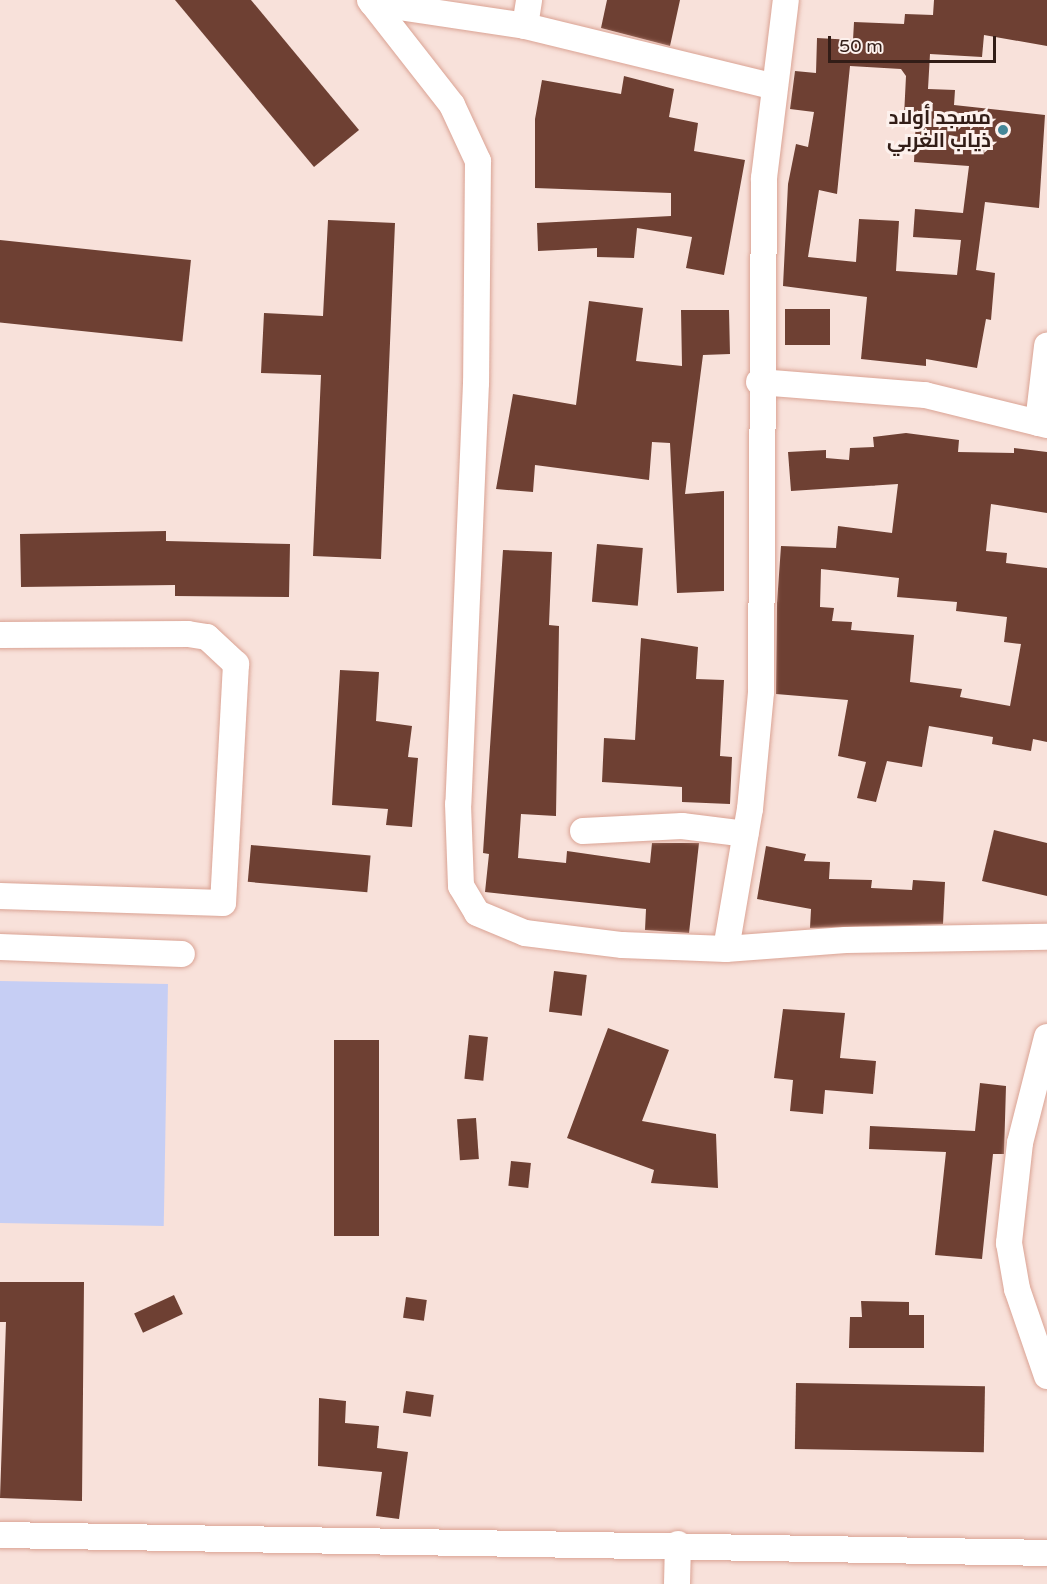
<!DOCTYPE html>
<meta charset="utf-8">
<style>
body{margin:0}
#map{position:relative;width:1047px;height:1584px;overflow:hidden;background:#f8e1da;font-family:"Varela Round",Cairo,sans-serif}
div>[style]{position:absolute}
.green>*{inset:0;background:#c6cef4;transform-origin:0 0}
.building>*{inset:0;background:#6e4033;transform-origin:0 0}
.roads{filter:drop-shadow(0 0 2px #daa394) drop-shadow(0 0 2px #daa394)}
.minor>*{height:26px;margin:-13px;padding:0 13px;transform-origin:13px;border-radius:13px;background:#fff}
.dots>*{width:16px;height:16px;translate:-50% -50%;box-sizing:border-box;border:3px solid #fdf1ed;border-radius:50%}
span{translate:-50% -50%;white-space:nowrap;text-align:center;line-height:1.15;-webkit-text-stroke:6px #fdf1ed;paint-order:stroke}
.poi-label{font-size:20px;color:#321d17;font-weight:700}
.right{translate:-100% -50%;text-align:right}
.scale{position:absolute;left:828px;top:36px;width:168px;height:27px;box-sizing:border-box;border:3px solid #321d17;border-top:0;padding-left:8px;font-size:18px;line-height:21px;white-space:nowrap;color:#321d17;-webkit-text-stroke:4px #fdf1ed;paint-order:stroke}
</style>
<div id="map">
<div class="green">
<i style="left:0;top:981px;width:168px;height:242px;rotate:1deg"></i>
</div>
<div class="building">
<i style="clip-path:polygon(175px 0,251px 0,359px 130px,314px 167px)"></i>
<i style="clip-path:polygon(607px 0,680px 0,670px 46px,601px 28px)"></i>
<i style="clip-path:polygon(evenodd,934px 0,1047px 0,1047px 46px,984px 35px,982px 57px,930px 54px,928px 89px,955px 90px,954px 105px,1045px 115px,1039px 208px,985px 202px,976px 270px,995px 273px,991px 320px,986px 319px,977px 368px,926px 359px,926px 366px,861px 359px,867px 297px,783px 286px,788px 184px,796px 144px,808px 147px,814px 112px,790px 109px,795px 71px,816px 73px,817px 38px,853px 40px,854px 22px,904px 24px,905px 14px,933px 15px,934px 0,850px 66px,901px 69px,906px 76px,904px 116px,916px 117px,914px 162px,969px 166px,963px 213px,915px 209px,913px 237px,961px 240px,957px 275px,896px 271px,899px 221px,859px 219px,856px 262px,808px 257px,819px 190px,837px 194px,850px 66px)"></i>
<i style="clip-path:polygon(624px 76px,674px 89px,669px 117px,698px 123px,694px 151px,745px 160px,724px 275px,686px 268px,692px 237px,637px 228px,634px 258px,597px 257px,597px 248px,538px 251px,537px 223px,671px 216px,671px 193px,535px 188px,535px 119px,542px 80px,621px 94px)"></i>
<i style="clip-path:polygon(328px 220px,395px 223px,381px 559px,313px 556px,321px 375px,261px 373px,264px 313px,323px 316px)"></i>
<i style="left:0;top:240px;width:192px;height:82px;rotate:6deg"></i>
<i style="clip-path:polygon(589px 301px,643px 308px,636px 361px,682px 366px,681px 310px,729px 310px,730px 354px,703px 355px,685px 494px,724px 491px,724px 591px,677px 593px,670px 443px,652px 442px,649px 480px,535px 465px,533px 492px,496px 489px,513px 394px,576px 405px)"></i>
<i style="left:785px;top:309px;width:45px;height:36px"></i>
<i style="clip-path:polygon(evenodd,906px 433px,959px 440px,958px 452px,1014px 453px,1014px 448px,1047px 452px,1047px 513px,991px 504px,986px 551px,1007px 553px,1006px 563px,1047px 568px,1047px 742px,1033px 739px,1031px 751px,992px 744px,993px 737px,929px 726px,922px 767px,887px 761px,876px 802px,857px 798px,866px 762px,838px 756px,848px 700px,776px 694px,777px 603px,781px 546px,836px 548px,838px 526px,892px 533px,898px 484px,791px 491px,788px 452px,826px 450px,826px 458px,849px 460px,850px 448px,874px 447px,873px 437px,906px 433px,821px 569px,899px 578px,897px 597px,957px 602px,956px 611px,1007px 617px,1004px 642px,1021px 644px,1010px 706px,960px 697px,962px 689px,910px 682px,914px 635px,851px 630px,852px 622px,832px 621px,834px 608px,820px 607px,821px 569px)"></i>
<i style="clip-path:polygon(166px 531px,166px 541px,290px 544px,289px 597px,175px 596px,175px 585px,21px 587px,20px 534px)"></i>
<i style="left:597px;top:544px;width:46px;height:58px;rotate:5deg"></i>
<i style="clip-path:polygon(503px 550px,552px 552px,549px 625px,559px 626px,556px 816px,521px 814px,518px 858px,566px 863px,567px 851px,650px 863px,652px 843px,699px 843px,689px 933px,645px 930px,646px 909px,485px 892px,489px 854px,483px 853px)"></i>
<i style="clip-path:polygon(641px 638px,698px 647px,696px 679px,724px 680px,720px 756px,732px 757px,730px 804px,682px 802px,682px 787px,602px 782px,604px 738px,635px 740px)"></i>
<i style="clip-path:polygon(340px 670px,379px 672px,376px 721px,412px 726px,408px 757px,418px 758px,412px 827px,386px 825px,388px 809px,332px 805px)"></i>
<i style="clip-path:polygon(994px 830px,1047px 843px,1047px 896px,982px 881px)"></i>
<i style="left:251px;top:845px;width:120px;height:37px;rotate:5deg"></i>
<i style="clip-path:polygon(766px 846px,806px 854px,804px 861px,830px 862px,829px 879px,872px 880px,871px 888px,912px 890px,913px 880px,945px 882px,943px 924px,810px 928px,811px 909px,757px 899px)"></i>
<i style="left:554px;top:971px;width:33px;height:41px;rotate:7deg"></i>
<i style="clip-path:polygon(783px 1009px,845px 1013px,840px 1058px,876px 1061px,873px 1094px,825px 1090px,823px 1114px,790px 1111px,793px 1080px,774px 1078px)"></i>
<i style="clip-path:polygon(608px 1028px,669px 1050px,642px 1121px,716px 1134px,718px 1188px,651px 1183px,654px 1170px,567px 1138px)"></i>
<i style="left:469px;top:1035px;width:19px;height:44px;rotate:6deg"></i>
<i style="left:334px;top:1040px;width:45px;height:196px"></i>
<i style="clip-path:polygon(980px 1083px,1006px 1086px,1004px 1154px,993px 1154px,982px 1259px,935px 1255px,946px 1152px,869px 1149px,870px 1126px,975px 1131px)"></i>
<i style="left:476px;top:1118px;width:41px;height:19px;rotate:86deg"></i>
<i style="left:511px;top:1161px;width:20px;height:25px;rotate:6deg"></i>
<i style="clip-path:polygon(0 1282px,84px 1282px,82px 1501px,0 1498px,6px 1322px,0 1322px)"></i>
<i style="left:174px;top:1295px;width:21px;height:44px;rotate:65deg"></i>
<i style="left:406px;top:1297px;width:21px;height:21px;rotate:8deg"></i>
<i style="clip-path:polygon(861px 1301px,909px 1302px,909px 1315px,924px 1315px,924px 1348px,849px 1348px,850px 1317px,862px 1317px)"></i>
<i style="left:796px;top:1383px;width:189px;height:66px;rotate:1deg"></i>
<i style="left:406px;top:1391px;width:28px;height:22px;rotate:8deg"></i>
<i style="clip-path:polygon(319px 1398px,346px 1401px,345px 1423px,379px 1426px,377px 1448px,408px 1452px,399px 1519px,376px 1516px,382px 1472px,318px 1466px)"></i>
</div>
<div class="roads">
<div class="minor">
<i style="left:370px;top:0;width:133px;rotate:52deg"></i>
<i style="left:452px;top:105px;width:62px;rotate:65.1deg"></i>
<i style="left:478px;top:161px;width:222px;rotate:90.5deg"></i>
<i style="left:476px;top:383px;width:421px;rotate:92.4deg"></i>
<i style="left:458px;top:804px;width:82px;rotate:87.9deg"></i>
<i style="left:461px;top:886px;width:31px;rotate:59deg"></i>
<i style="left:477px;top:913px;width:52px;rotate:22.6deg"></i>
<i style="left:525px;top:933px;width:98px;rotate:7.1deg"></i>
<i style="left:622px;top:945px;width:104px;rotate:2.2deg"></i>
<i style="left:726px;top:949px;width:120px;rotate:-4.3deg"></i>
<i style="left:846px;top:940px;width:201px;rotate:-0.9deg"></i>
<i style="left:372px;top:3px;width:155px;rotate:8.5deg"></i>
<i style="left:525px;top:26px;width:26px;rotate:-81deg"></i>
<i style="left:525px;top:26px;width:257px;rotate:13.7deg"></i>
<i style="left:759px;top:382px;width:167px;rotate:4.5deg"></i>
<i style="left:925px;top:395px;width:126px;rotate:13.8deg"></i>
<i style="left:1038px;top:423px;width:78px;rotate:-83.3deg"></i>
<i style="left:0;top:635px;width:188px;rotate:-0.3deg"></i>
<i style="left:188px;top:634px;width:19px;rotate:9deg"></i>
<i style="left:207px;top:637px;width:40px;rotate:43deg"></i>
<i style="left:236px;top:664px;width:239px;rotate:93.1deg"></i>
<i style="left:223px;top:903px;width:223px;rotate:-178.2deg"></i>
<i style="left:583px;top:831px;width:99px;rotate:-2.9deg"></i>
<i style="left:682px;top:826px;width:64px;rotate:7.1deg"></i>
<i style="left:0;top:947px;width:182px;rotate:2.2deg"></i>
<i style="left:726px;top:949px;width:142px;rotate:-80.3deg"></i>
<i style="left:750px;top:809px;width:118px;rotate:-84.6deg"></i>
<i style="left:761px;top:692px;width:514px;rotate:-89.67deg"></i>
<i style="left:764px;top:178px;width:179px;rotate:-83deg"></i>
<i style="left:1047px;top:1037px;width:109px;rotate:104.3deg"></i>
<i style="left:1020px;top:1143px;width:101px;rotate:96.3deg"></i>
<i style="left:1009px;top:1243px;width:47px;rotate:80.1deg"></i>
<i style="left:1017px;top:1289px;width:92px;rotate:71deg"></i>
<i style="left:0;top:1535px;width:1047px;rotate:0.98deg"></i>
<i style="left:677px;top:1584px;width:40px;rotate:-88.6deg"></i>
</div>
</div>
<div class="dots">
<i style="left:1003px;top:130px;background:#448798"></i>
</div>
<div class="poi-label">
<span class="right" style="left:991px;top:130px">مسجد أولاد<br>ذياب الغربي</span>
</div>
<div class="scale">50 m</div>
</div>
